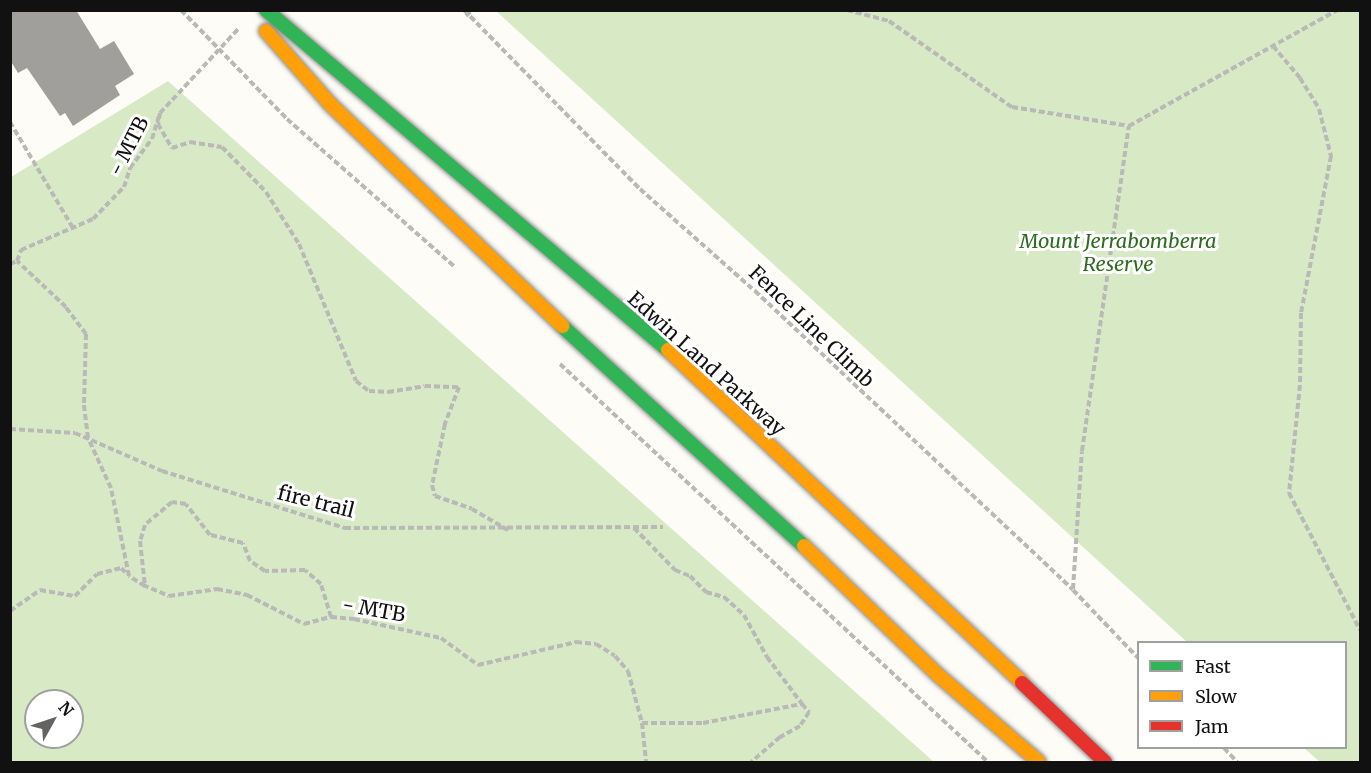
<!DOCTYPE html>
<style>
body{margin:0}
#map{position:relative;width:1371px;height:773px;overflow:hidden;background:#fdfcf7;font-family:Merriweather,serif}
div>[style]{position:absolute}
.forest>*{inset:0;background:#d8eac5}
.building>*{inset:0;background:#a19f9c}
.path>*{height:4px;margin-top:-2px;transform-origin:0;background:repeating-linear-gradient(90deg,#b9b9b8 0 6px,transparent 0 9px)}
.roads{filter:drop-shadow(0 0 2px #8e8d8b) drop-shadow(0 0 2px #8e8d8b)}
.fast>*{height:14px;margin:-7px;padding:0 7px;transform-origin:7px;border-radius:7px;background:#30b455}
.slow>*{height:14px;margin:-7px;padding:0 7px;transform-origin:7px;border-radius:7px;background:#ff9f0a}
.jam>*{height:14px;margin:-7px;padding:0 7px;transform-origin:7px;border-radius:7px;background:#e5322d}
span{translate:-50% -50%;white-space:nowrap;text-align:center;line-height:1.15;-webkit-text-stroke:6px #fff;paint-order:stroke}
.street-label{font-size:20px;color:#111}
.park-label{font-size:20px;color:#2f6b1f;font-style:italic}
.frame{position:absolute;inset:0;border:12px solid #111;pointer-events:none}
.legend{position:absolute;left:1137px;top:641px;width:210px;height:108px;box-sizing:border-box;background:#fff;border:2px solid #a0a0a0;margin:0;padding:8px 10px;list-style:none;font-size:18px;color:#111}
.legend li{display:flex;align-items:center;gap:12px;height:30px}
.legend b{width:30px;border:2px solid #a0a0a0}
.north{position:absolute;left:24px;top:689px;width:60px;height:60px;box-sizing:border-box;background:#fff;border:2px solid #a0a0a0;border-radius:50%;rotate:50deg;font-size:16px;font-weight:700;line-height:24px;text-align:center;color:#111}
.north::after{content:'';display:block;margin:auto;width:21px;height:27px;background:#646362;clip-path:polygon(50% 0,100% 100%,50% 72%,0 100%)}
</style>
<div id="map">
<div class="forest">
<i style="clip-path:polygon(496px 11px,1360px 11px,1360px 762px,1320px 762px,1304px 748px,1346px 748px,1346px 642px,1187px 642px)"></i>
<i style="clip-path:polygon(evenodd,168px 81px,934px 762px,11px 762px,11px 177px,168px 81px,36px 701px,72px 701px,72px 737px,36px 737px,36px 701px)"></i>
</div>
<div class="building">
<i style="clip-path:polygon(10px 10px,76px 10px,100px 49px,114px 41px,134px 74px,115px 86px,120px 95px,73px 126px,65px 113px,60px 116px,27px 68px,18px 73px,10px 60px)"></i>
</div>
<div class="path">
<i style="left:181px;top:10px;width:152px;rotate:45.8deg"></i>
<i style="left:287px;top:119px;width:225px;rotate:41.4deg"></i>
<i style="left:464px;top:10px;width:251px;rotate:45.5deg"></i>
<i style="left:640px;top:189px;width:154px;rotate:41.6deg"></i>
<i style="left:755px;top:291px;width:436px;rotate:43.2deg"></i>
<i style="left:1073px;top:590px;width:94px;rotate:46.3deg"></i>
<i style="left:847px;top:10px;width:43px;rotate:14.7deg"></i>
<i style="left:889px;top:21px;width:150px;rotate:35deg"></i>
<i style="left:1012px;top:107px;width:119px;rotate:9.2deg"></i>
<i style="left:1129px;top:126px;width:238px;rotate:-29.1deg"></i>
<i style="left:466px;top:16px;width:8px;rotate:-45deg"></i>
<i style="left:1273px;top:46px;width:42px;rotate:49.8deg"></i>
<i style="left:1300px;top:78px;width:36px;rotate:58deg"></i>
<i style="left:1319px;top:109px;width:49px;rotate:75.7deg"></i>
<i style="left:1331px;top:156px;width:160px;rotate:100.8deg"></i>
<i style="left:1301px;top:313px;width:72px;rotate:90.8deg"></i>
<i style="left:1300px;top:385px;width:109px;rotate:95.8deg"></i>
<i style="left:1289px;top:493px;width:154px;rotate:62.6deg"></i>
<i style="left:160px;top:113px;width:116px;rotate:-47.1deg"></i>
<i style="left:10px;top:122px;width:123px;rotate:59.3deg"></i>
<i style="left:10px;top:264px;width:8px;rotate:-23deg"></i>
<i style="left:560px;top:364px;width:584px;rotate:42.92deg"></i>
<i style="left:10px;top:429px;width:65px;rotate:3.5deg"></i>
<i style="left:75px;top:433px;width:95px;rotate:23.6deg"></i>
<i style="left:162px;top:471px;width:192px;rotate:17.3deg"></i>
<i style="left:345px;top:528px;width:318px;rotate:-0.2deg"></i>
<i style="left:634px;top:528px;width:59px;rotate:45.7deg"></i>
<i style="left:675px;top:570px;width:16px;rotate:22deg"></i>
<i style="left:690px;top:576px;width:23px;rotate:45deg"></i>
<i style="left:706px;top:592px;width:19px;rotate:16deg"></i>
<i style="left:724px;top:597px;width:27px;rotate:42deg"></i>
<i style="left:744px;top:615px;width:48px;rotate:61.3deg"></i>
<i style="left:767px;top:657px;width:59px;rotate:53.3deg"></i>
<i style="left:143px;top:585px;width:28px;rotate:23deg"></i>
<i style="left:169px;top:596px;width:49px;rotate:-8.3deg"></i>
<i style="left:217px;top:589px;width:31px;rotate:11deg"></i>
<i style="left:247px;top:595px;width:64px;rotate:27deg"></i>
<i style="left:304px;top:624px;width:28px;rotate:-15deg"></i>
<i style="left:331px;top:617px;width:23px;rotate:5deg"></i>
<i style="left:354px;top:619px;width:89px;rotate:12.3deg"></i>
<i style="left:441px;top:638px;width:46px;rotate:36.1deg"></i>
<i style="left:478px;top:665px;width:101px;rotate:-13.2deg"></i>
<i style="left:576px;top:642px;width:20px;rotate:6deg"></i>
<i style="left:596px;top:644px;width:22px;rotate:32deg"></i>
<i style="left:615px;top:656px;width:20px;rotate:49deg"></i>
<i style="left:628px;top:671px;width:54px;rotate:74.9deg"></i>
<i style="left:642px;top:723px;width:61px"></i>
<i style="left:703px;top:723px;width:101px;rotate:-10.9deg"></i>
<i style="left:802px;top:704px;width:11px;rotate:49deg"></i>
<i style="left:809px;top:712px;width:17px;rotate:123deg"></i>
<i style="left:800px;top:726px;width:23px;rotate:151deg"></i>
<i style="left:780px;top:737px;width:38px;rotate:139deg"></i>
<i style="left:1073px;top:589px;width:138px;rotate:-86.3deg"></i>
<i style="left:1082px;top:451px;width:328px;rotate:-81.8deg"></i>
<i style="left:10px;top:611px;width:37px;rotate:-35deg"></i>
<i style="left:40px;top:590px;width:36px;rotate:10deg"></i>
<i style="left:75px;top:596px;width:31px;rotate:-45deg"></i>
<i style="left:97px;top:574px;width:25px;rotate:-14deg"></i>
<i style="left:121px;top:568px;width:8px;rotate:45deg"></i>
<i style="left:331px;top:617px;width:34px;rotate:-107deg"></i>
<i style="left:321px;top:584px;width:21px;rotate:-139deg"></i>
<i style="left:305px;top:570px;width:40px;rotate:178.6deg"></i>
<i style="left:265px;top:571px;width:18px;rotate:-146deg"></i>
<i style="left:250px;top:561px;width:19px;rotate:-111deg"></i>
<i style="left:243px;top:543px;width:34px;rotate:-166deg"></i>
<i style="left:210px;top:535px;width:39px;rotate:-128deg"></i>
<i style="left:186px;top:504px;width:14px;rotate:-172deg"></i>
<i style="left:172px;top:502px;width:35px;rotate:140deg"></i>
<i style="left:145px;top:525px;width:17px;rotate:107deg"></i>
<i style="left:140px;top:541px;width:45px;rotate:83.7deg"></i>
<i style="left:145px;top:586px;width:19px;rotate:-148deg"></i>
<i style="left:129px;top:576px;width:90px;rotate:-101.6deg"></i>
<i style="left:111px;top:488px;width:55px;rotate:-114.7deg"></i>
<i style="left:88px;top:438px;width:35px;rotate:-97deg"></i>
<i style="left:84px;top:403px;width:69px;rotate:-88.3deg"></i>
<i style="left:86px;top:334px;width:34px;rotate:-127deg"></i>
<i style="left:66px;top:307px;width:67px;rotate:-136.8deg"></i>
<i style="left:17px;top:261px;width:12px;rotate:-70deg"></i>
<i style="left:21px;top:250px;width:78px;rotate:-23.3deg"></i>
<i style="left:93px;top:219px;width:45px;rotate:-45.9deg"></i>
<i style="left:124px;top:187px;width:20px;rotate:-72deg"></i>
<i style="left:130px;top:168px;width:36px;rotate:-53deg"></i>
<i style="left:152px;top:139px;width:27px;rotate:-73deg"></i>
<i style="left:160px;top:113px;width:11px;rotate:100deg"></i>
<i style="left:158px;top:124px;width:28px;rotate:60deg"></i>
<i style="left:172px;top:148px;width:19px;rotate:-18deg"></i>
<i style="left:190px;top:142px;width:32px;rotate:9deg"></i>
<i style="left:222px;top:147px;width:63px;rotate:45.6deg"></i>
<i style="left:266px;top:192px;width:62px;rotate:57.6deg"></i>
<i style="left:299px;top:244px;width:148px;rotate:67.4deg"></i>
<i style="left:356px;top:381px;width:16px;rotate:38deg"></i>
<i style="left:369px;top:391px;width:19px;rotate:3deg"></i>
<i style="left:388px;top:392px;width:37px;rotate:-9deg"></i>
<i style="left:425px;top:386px;width:34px;rotate:2deg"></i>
<i style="left:459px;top:387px;width:40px;rotate:111deg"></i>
<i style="left:445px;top:424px;width:62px;rotate:102deg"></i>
<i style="left:432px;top:485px;width:11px;rotate:75deg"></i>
<i style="left:435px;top:496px;width:39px;rotate:19deg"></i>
<i style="left:472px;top:509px;width:42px;rotate:30.3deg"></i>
<i style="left:642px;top:723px;width:39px;rotate:84deg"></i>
<i style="left:1224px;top:748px;width:19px;rotate:47deg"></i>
</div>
<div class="roads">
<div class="fast">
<i style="left:266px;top:10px;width:527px;rotate:40.22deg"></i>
<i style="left:562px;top:326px;width:327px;rotate:42.3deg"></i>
</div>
<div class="slow">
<i style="left:266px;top:31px;width:98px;rotate:48.7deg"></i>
<i style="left:331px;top:105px;width:320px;rotate:43.7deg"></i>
<i style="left:668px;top:350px;width:486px;rotate:43.2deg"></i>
<i style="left:804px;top:546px;width:186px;rotate:43.9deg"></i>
<i style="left:938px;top:675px;width:133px;rotate:40.7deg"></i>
</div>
<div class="jam">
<i style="left:1022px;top:683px;width:115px;rotate:43.6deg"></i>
</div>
</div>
<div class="street-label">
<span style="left:128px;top:146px;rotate:-63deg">- MTB</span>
<span style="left:812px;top:326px;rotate:44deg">Fence Line Climb</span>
<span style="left:707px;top:363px;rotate:42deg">Edwin Land Parkway</span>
<span style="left:316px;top:501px;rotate:14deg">fire trail</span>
<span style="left:374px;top:609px;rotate:10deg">- MTB</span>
</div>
<div class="park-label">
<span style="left:1118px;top:252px">Mount Jerrabomberra<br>Reserve</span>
</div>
<div class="frame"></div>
<ul class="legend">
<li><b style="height:8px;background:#30b455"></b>Fast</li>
<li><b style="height:8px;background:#ff9f0a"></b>Slow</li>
<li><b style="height:8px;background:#e5322d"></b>Jam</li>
</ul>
<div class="north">N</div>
</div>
